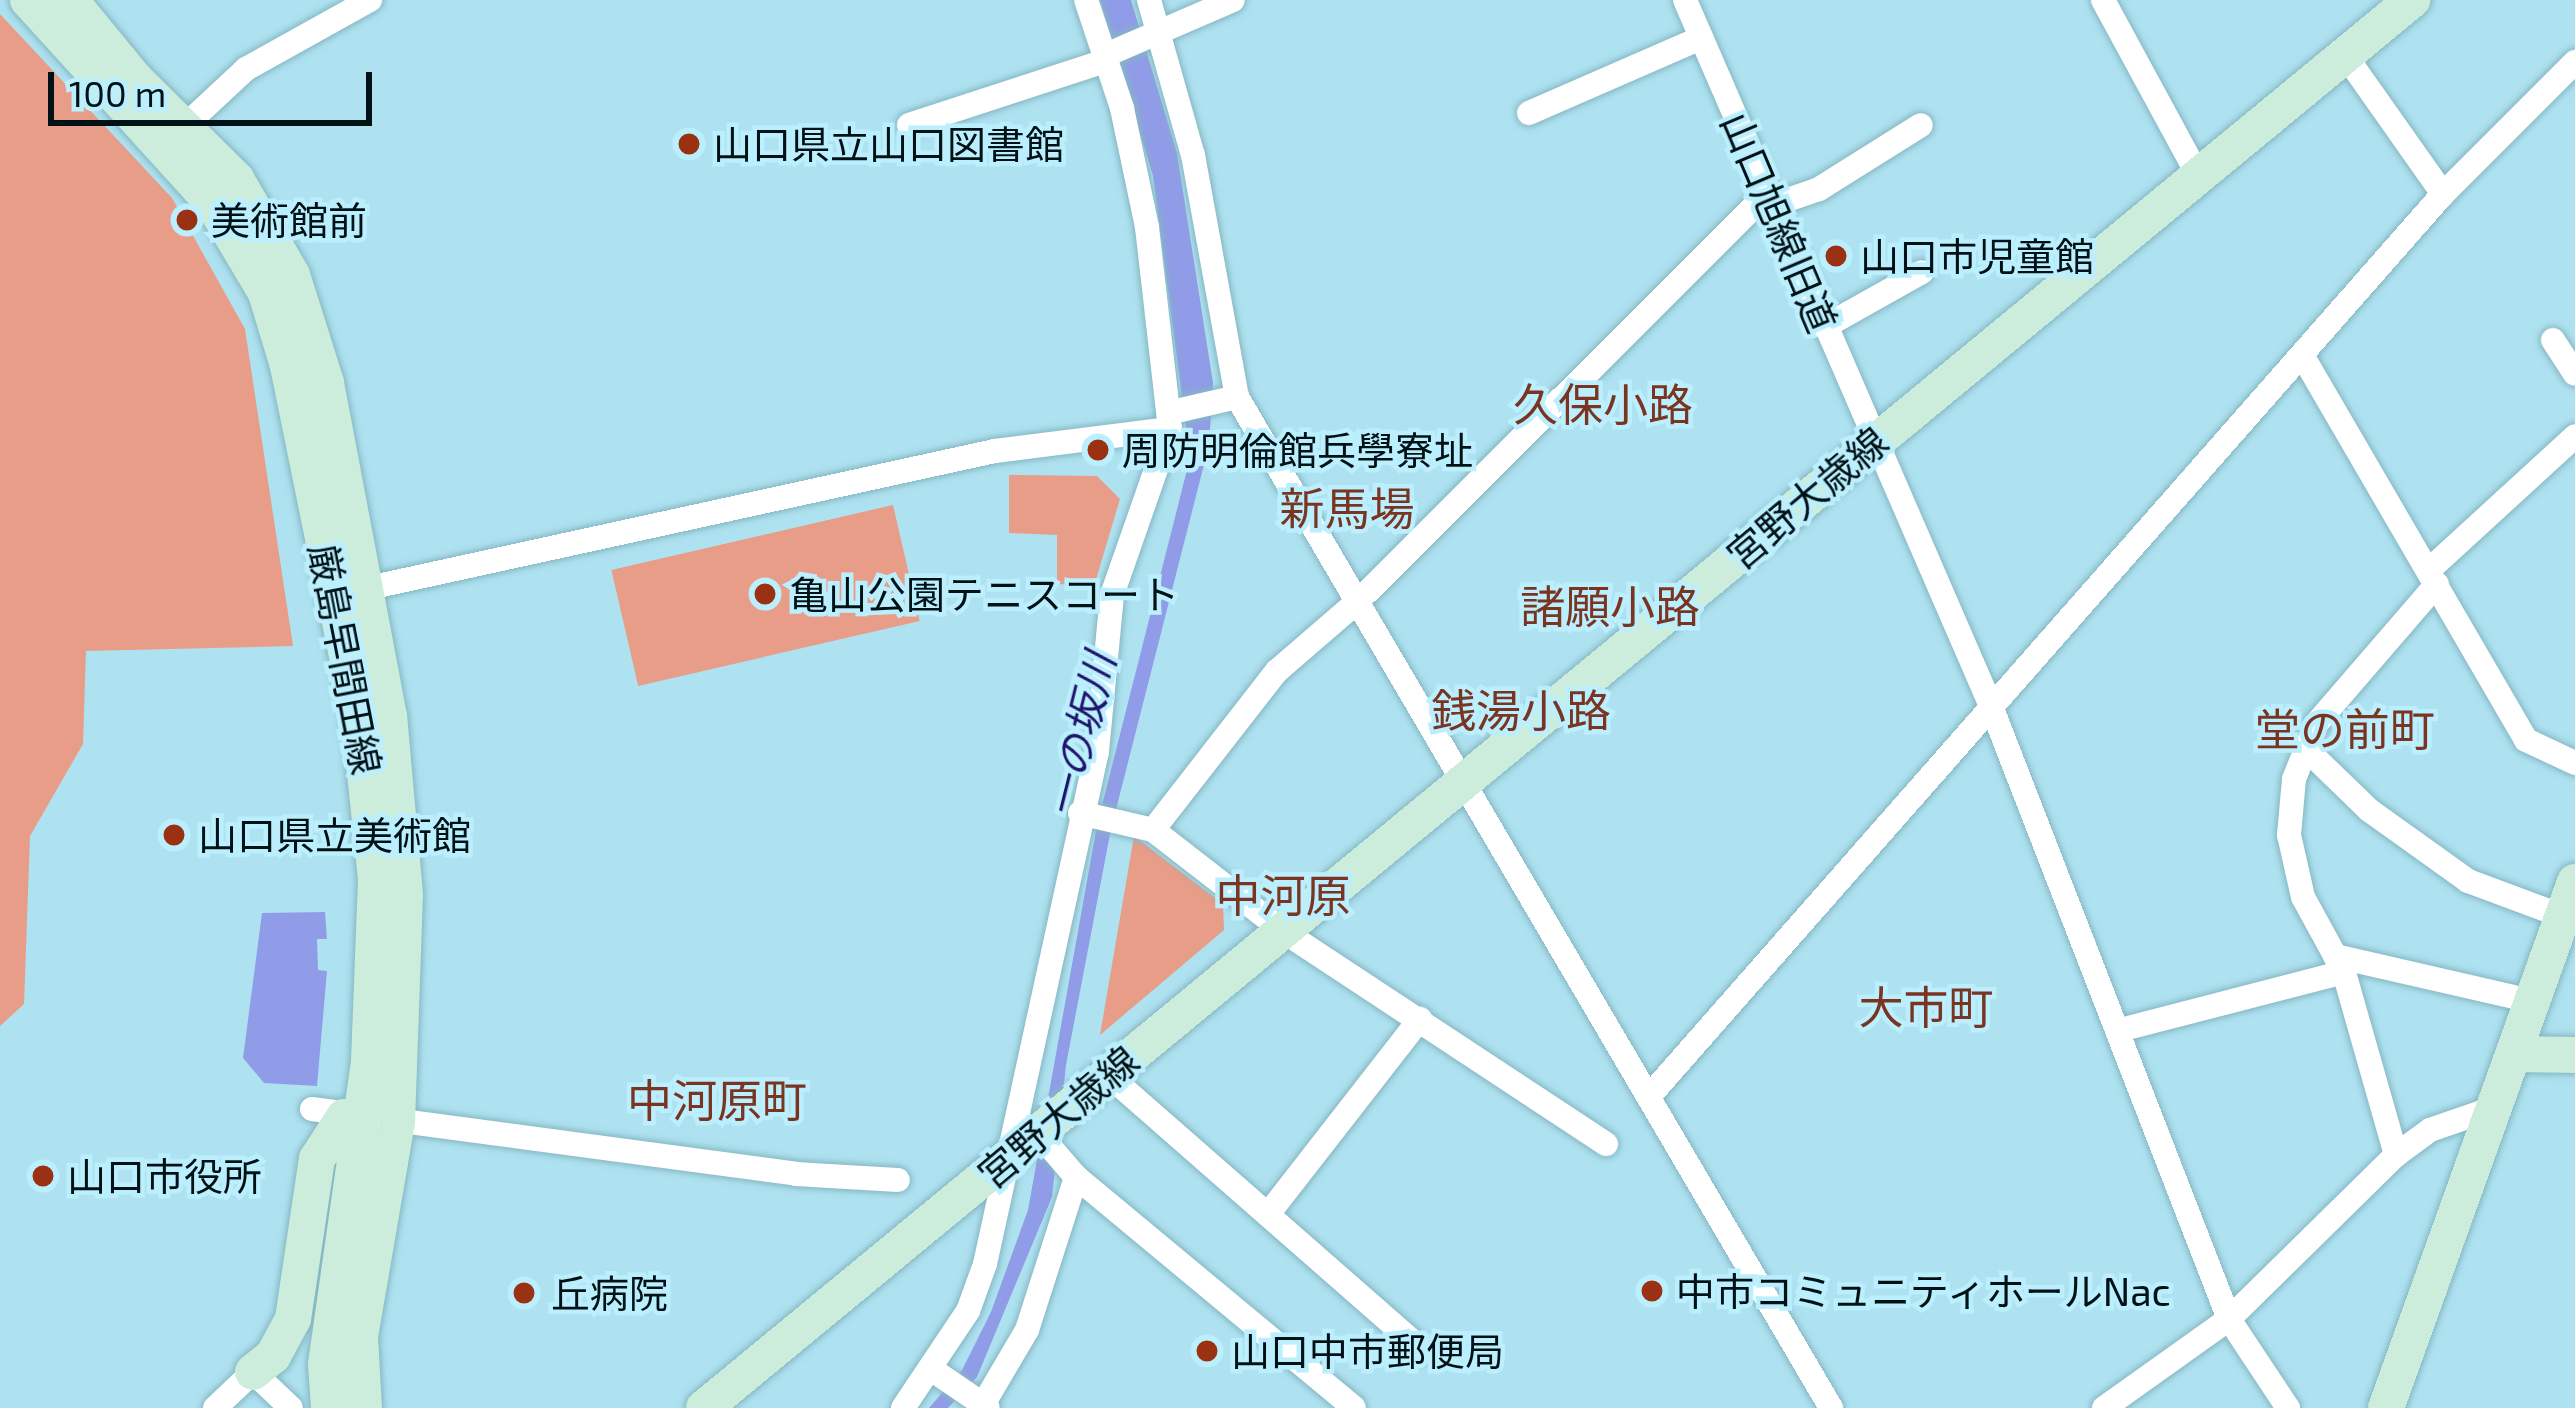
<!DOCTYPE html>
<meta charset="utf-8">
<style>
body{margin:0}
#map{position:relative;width:2575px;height:1408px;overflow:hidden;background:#afe2f0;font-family:"Exo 2","Noto Sans JP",sans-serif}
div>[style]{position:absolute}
.green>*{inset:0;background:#e79d88;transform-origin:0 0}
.water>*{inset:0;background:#909ce7}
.roads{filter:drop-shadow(0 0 3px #85b7c4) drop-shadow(0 0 3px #85b7c4)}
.street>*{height:24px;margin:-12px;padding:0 12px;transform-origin:12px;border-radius:12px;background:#fff}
.secondary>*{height:36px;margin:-18px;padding:0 18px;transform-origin:18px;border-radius:18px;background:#cceddb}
.dots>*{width:33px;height:33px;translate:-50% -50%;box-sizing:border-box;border:6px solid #bceffd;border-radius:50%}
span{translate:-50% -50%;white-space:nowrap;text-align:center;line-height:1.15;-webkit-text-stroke:9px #bceffd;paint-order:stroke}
.poi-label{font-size:39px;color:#011217}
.left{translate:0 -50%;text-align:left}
.street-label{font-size:39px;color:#011217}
.water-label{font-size:42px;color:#1e166c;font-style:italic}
.quarter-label{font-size:45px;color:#793522}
.scale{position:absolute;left:48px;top:72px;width:324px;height:54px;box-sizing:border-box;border:6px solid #011217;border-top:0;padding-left:15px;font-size:36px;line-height:42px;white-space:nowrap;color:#011217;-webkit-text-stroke:9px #bceffd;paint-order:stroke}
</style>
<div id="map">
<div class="green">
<i style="clip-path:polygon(0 14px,172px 198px,245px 329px,293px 646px,86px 651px,83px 744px,30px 836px,24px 1004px,0 1026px)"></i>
<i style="clip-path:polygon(1009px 475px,1097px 476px,1120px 499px,1094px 586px,1057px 584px,1057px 535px,1009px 533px)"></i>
<i style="left:893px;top:505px;width:119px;height:289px;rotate:77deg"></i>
<i style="clip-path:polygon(1134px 836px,1223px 904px,1224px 930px,1100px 1035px)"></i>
</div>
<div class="water">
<i style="clip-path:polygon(1100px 0,1131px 0,1177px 153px,1213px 383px,1209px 445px,1111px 829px,1066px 1065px,1052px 1197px,977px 1377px,948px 1408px,929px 1408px,962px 1370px,991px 1312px,1028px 1210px,1097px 825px,1190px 458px,1153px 176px)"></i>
<i style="clip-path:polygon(325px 912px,327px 939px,317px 939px,318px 970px,327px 971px,317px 1086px,264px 1083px,243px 1058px,262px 913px)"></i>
</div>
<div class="roads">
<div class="street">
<i style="left:1149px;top:0;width:161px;rotate:74.2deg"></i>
<i style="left:1193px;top:155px;width:246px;rotate:79.7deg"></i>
<i style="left:1237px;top:397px;width:1173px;rotate:59.56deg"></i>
<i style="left:1685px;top:0;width:769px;rotate:66.57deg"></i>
<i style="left:1991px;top:706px;width:658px;rotate:68.78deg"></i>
<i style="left:2229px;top:1319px;width:107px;rotate:56.5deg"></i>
<i style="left:2103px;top:0;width:199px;rotate:61.5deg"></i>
<i style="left:1106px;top:55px;width:138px;rotate:-23.4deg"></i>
<i style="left:2345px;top:55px;width:170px;rotate:54.8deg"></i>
<i style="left:1529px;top:113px;width:188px;rotate:-23.6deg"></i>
<i style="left:909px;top:125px;width:209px;rotate:-18.1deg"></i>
<i style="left:175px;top:135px;width:97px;rotate:-42.9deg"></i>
<i style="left:246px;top:69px;width:142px;rotate:-29.1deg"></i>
<i style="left:1770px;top:206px;width:52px;rotate:-19.1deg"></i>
<i style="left:1819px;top:189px;width:120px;rotate:-32.1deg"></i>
<i style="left:1824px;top:327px;width:112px;rotate:-29.3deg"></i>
<i style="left:2553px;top:340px;width:40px;rotate:57.1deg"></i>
<i style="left:2302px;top:355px;width:445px;rotate:59.8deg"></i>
<i style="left:2526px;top:740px;width:54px;rotate:25.1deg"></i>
<i style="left:1172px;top:412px;width:67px;rotate:-13deg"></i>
<i style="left:2429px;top:570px;width:198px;rotate:-42.5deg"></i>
<i style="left:364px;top:589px;width:646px;rotate:-12.34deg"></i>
<i style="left:995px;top:451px;width:176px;rotate:-7.2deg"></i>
<i style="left:2306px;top:749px;width:88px;rotate:44.1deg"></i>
<i style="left:2369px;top:810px;width:122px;rotate:35.6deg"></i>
<i style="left:2468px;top:881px;width:100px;rotate:20.4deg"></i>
<i style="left:1080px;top:813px;width:75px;rotate:13.1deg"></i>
<i style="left:1153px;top:830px;width:165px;rotate:37.8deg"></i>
<i style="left:1283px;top:931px;width:387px;rotate:33.4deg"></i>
<i style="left:1153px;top:830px;width:202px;rotate:-52.1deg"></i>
<i style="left:1277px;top:671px;width:106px;rotate:-40.8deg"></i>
<i style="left:1357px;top:602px;width:576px;rotate:-44.86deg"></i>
<i style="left:2335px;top:956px;width:201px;rotate:12.9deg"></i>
<i style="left:2120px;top:1030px;width:231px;rotate:-14.5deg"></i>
<i style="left:1108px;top:1075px;width:419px;rotate:41.2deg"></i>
<i style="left:1652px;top:1093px;width:1197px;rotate:-48.66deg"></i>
<i style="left:2443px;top:194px;width:187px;rotate:-45deg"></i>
<i style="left:312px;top:1109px;width:488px;rotate:7.6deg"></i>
<i style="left:796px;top:1174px;width:102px;rotate:3.4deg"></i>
<i style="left:1039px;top:1134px;width:57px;rotate:49.3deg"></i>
<i style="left:1076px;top:1177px;width:361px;rotate:39.7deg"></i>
<i style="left:2396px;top:1155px;width:190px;rotate:-105.9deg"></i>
<i style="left:2344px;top:972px;width:85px;rotate:-118.7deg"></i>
<i style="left:2303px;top:897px;width:64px;rotate:-102.7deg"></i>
<i style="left:2289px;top:835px;width:56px;rotate:-84.9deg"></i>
<i style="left:2294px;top:779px;width:59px;rotate:-68.2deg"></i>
<i style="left:2316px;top:724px;width:185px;rotate:-49.2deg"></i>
<i style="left:1269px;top:1213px;width:246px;rotate:-52.1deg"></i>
<i style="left:934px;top:1371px;width:65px;rotate:34.4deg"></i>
<i style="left:215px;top:1408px;width:52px;rotate:-43.5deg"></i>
<i style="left:253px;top:1372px;width:52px;rotate:43.5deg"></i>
<i style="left:903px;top:1408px;width:117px;rotate:-56.2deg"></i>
<i style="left:968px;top:1311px;width:50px;rotate:-70.1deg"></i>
<i style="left:985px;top:1264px;width:525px;rotate:-77.68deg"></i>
<i style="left:1097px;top:751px;width:157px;rotate:-84.5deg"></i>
<i style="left:1112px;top:595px;width:176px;rotate:-70.7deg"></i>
<i style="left:1170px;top:429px;width:203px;rotate:-96.5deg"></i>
<i style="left:1147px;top:227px;width:122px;rotate:-101.9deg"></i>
<i style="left:1122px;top:108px;width:114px;rotate:-108.4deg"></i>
<i style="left:981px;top:1408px;width:91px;rotate:-59.5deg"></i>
<i style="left:1027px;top:1330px;width:161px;rotate:-72.2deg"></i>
<i style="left:2104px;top:1408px;width:153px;rotate:-35.5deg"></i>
<i style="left:2229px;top:1319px;width:234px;rotate:-44.5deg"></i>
<i style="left:2396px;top:1155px;width:42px;rotate:-36.3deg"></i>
<i style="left:2430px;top:1130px;width:68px;rotate:-19deg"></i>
</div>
<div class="secondary">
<i style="left:28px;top:0;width:273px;rotate:47.7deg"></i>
<i style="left:212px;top:202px;width:106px;rotate:59.3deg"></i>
<i style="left:266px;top:293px;width:76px;rotate:73.2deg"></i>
<i style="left:288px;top:366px;width:356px;rotate:78.5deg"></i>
<i style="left:359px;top:715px;width:165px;rotate:84.1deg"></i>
<i style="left:376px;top:879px;width:183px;rotate:92.2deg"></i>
<i style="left:369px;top:1062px;width:305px;rotate:98.1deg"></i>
<i style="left:326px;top:1364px;width:44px;rotate:86.1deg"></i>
<i style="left:70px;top:0;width:101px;rotate:50.6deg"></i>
<i style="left:134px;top:78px;width:144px;rotate:44.7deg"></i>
<i style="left:236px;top:179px;width:111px;rotate:59.7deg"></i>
<i style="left:292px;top:275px;width:113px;rotate:72.5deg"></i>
<i style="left:326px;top:383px;width:338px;rotate:79.3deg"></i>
<i style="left:389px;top:715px;width:180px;rotate:84.9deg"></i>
<i style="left:405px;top:894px;width:228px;rotate:92deg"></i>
<i style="left:397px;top:1122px;width:218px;rotate:99.8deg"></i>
<i style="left:360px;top:1337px;width:71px;rotate:86.8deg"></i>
<i style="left:2515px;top:1054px;width:60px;rotate:1deg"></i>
<i style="left:253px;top:1372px;width:26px;rotate:-39deg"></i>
<i style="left:273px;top:1356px;width:42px;rotate:-61.6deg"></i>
<i style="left:293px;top:1319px;width:162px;rotate:-81.5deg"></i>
<i style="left:317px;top:1159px;width:50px;rotate:-57.3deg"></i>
<i style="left:704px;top:1408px;width:2214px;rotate:-39.5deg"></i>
<i style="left:2386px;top:1408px;width:559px;rotate:-70.24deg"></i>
</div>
</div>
<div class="dots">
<i style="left:689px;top:144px;background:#993112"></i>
<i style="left:187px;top:220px;background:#993112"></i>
<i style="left:1836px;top:256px;background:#993112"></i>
<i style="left:1098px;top:450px;background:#993112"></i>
<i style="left:765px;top:594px;background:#993112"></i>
<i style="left:174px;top:835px;background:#993112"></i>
<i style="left:43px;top:1176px;background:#993112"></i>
<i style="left:1652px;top:1291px;background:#993112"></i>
<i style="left:524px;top:1293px;background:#993112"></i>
<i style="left:1207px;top:1351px;background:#993112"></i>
</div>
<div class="poi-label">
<span class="left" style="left:713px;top:144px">山口県立山口図書館</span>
<span class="left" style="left:211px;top:220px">美術館前</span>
<span class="left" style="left:1860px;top:256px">山口市児童館</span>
<span class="left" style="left:1122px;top:450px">周防明倫館兵學寮址</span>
<span class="left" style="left:789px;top:594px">亀山公園テニスコート</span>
<span class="left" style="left:198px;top:835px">山口県立美術館</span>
<span class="left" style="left:67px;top:1176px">山口市役所</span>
<span class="left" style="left:1676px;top:1291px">中市コミュニティホールNac</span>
<span class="left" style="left:551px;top:1293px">丘病院</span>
<span class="left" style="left:1231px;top:1351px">山口中市郵便局</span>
</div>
<div class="street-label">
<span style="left:1779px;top:222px;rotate:67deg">山口旭線旧道</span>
<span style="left:1807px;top:498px;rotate:-40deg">宮野大歳線</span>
<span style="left:345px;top:659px;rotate:79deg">厳島早間田線</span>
<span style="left:1058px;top:1117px;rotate:-40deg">宮野大歳線</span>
</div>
<div class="water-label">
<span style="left:1079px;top:735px;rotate:-76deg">一の坂川</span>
</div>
<div class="quarter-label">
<span style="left:1603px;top:404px">久保小路</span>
<span style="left:1347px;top:508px">新馬場</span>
<span style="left:1610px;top:606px">諸願小路</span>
<span style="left:1521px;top:710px">銭湯小路</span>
<span style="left:2345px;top:729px">堂の前町</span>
<span style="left:1283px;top:895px">中河原</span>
<span style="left:1926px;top:1007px">大市町</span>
<span style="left:717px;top:1100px">中河原町</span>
</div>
<div class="scale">100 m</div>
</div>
